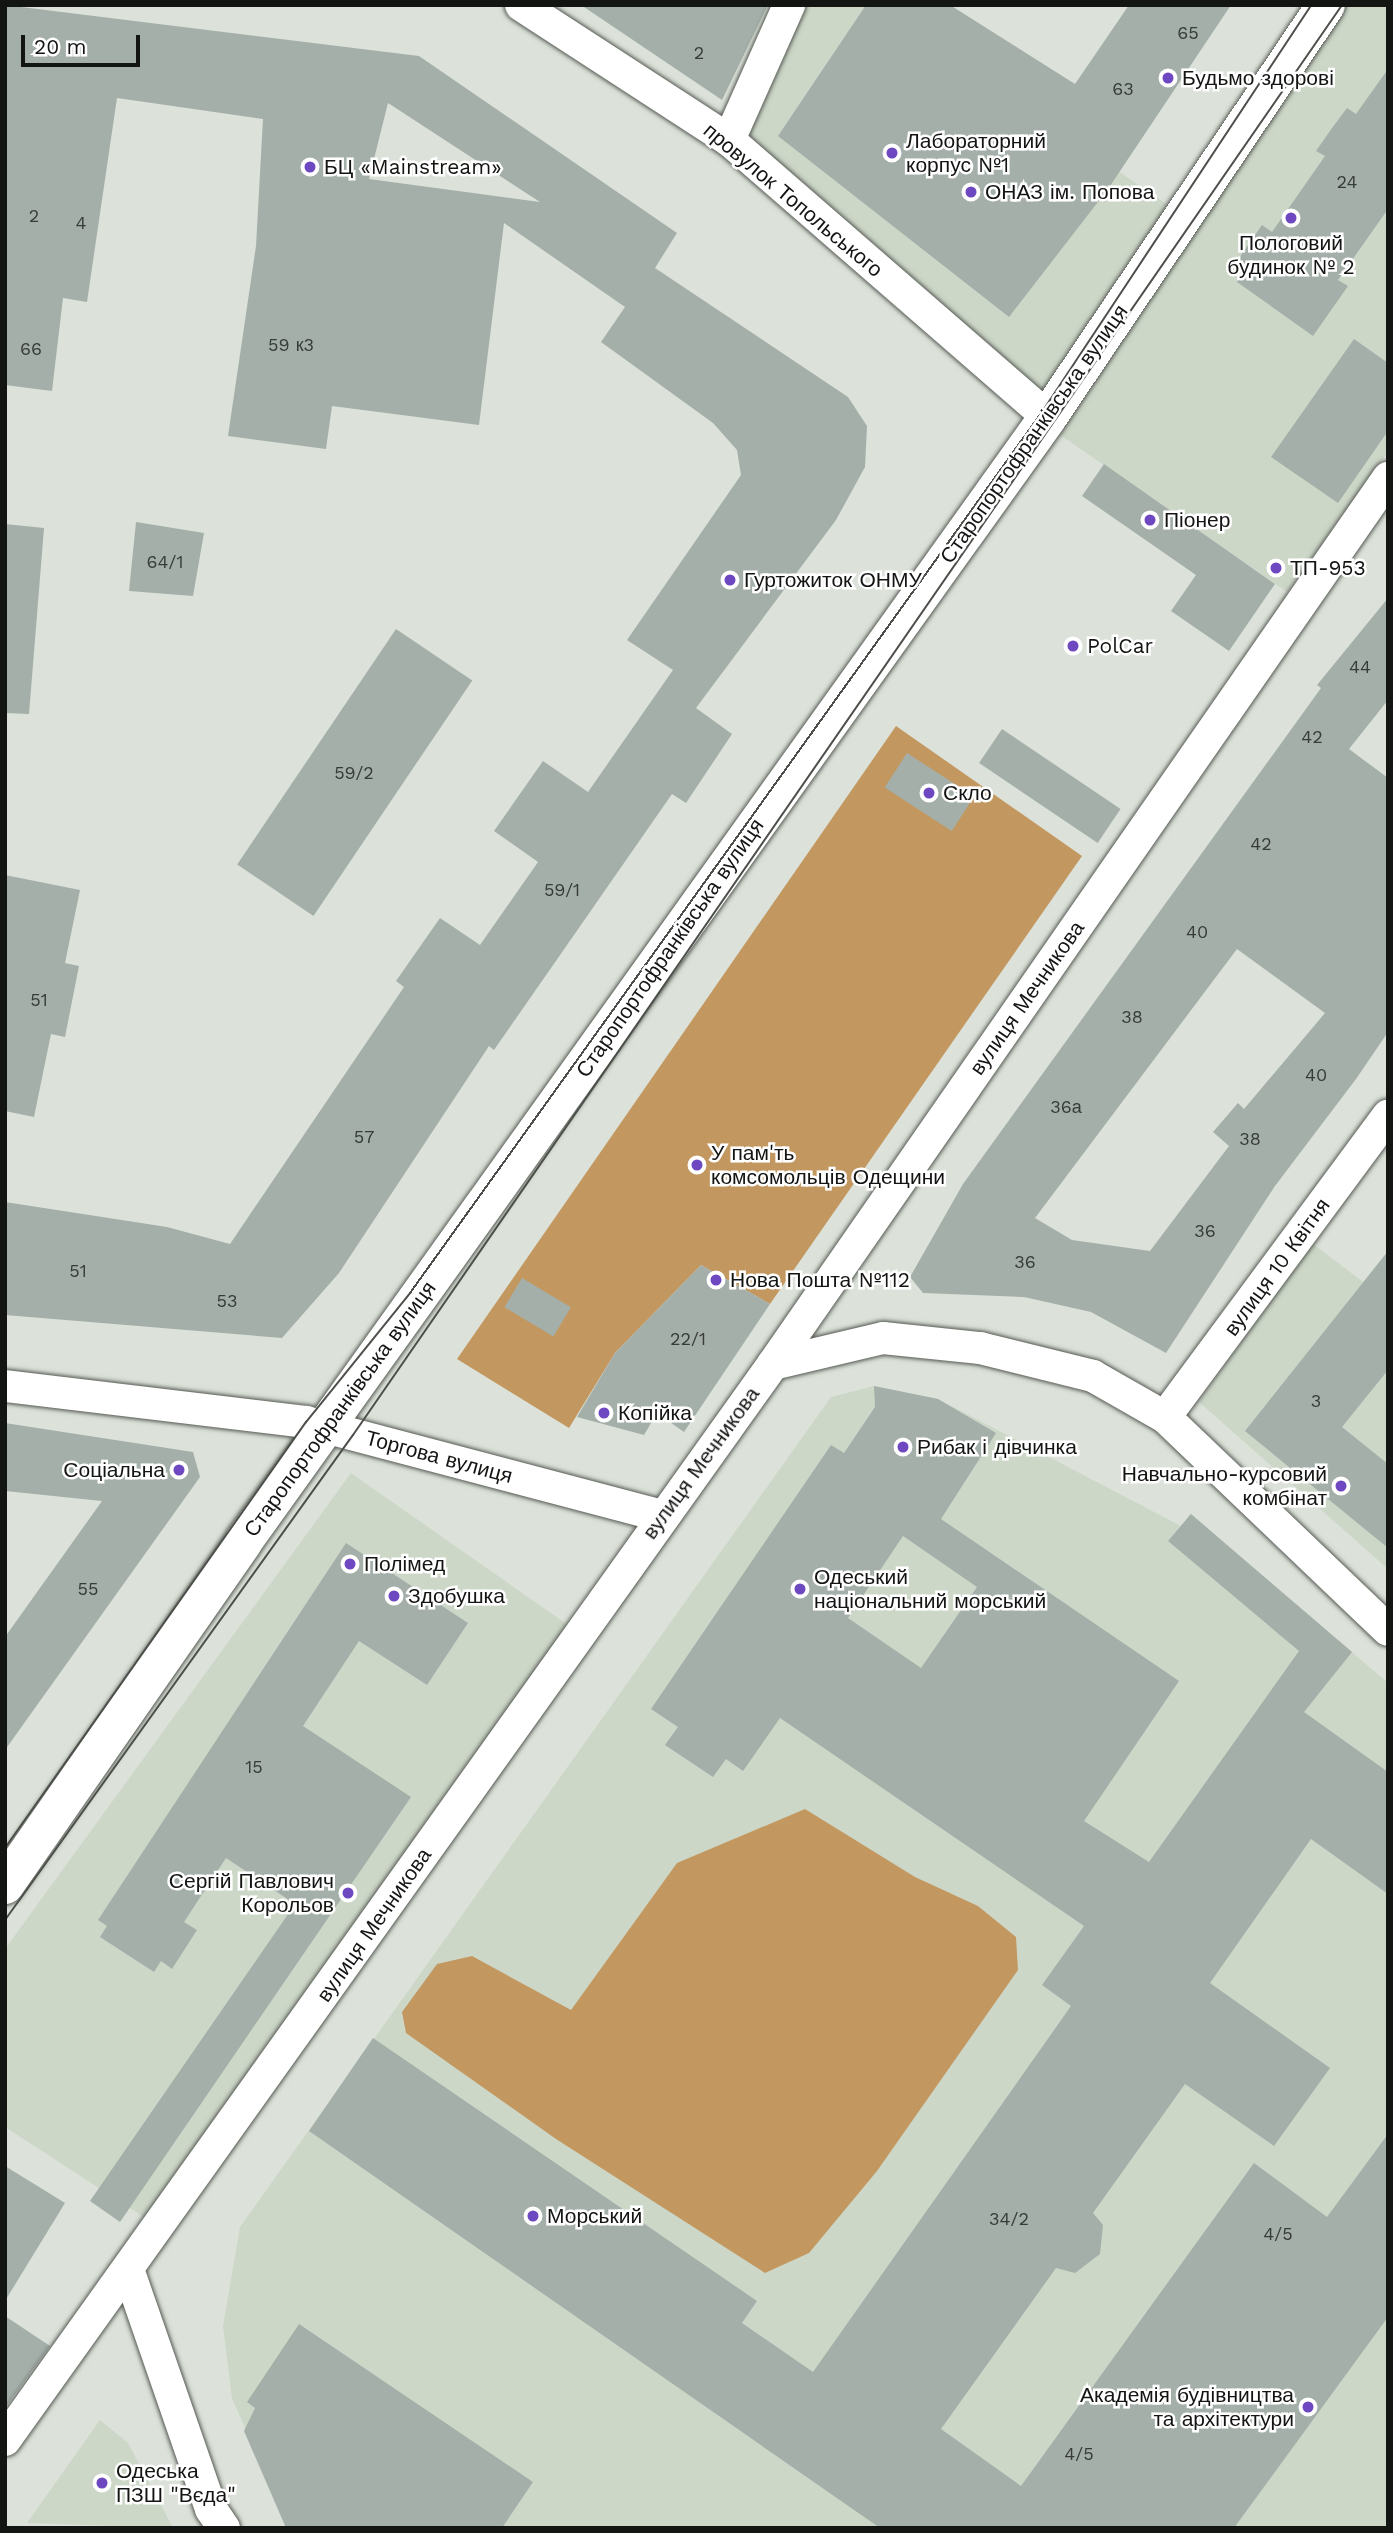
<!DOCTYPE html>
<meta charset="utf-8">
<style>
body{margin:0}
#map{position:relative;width:1393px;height:2533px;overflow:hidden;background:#dce2d9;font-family:"Work Sans",sans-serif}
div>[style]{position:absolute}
.built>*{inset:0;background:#cdd7c8}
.forest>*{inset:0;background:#c39860}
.building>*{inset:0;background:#a4afaa;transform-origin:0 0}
.roads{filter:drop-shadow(0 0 2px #555a53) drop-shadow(0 0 2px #555a53)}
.minor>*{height:32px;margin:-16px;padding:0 16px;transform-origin:16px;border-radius:16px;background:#fff}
.secondary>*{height:38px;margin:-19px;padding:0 19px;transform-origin:19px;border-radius:19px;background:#fff}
.tram>*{height:2px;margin:-1px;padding:0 1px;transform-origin:1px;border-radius:1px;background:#4c4f4a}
.dots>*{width:19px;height:19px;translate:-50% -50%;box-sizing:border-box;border:4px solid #fff;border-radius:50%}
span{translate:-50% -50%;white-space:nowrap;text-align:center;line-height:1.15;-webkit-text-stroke:5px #fff;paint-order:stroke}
.number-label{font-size:18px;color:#373c38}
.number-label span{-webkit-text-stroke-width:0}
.poi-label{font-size:21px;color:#131512}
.left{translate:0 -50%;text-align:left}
.right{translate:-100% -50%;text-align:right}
.street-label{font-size:21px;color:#131512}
.frame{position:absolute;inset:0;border:7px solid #131512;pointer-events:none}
.scale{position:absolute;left:21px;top:35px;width:119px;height:32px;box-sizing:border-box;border:4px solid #131512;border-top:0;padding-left:9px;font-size:21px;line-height:24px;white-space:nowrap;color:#131512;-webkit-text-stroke:5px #fff;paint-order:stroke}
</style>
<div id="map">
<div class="built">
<i style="clip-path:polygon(796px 5px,922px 5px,1048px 123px,1178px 212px,1049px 409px,735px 141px)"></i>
<i style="clip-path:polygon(1334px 5px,1388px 5px,1388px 452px,1287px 592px,1053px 430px)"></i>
<i style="clip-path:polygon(1312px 1243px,1388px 1301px,1388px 1569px,1199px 1402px)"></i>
<i style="clip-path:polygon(874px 1386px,938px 1399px,1181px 1526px,1190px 1514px,1388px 1683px,1388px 2528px,291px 2528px,232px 2399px,223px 2326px,240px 2227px,831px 1397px)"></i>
<i style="clip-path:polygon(351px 1473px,578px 1632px,159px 2227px,5px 2127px,5px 1949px)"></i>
<i style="clip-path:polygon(100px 2420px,128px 2443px,173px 2528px,27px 2523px)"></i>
</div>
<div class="forest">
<i style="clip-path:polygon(896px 726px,1082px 856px,770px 1304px,701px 1265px,615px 1353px,569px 1428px,457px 1359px)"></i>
<i style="clip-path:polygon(805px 1809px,915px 1877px,978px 1906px,1016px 1937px,1018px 1970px,877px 2171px,809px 2253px,765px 2273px,556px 2139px,406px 2033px,402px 2012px,437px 1964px,472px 1956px,571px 2010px,677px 1863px)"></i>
</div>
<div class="building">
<i style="clip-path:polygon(evenodd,5px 5px,419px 56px,677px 233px,655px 268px,848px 397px,867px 426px,865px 467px,836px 520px,696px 708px,732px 734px,686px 803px,672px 794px,494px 1050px,489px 1046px,339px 1273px,282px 1338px,5px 1315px,5px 1202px,167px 1227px,230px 1244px,404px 987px,396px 981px,440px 918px,480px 945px,538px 862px,494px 831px,543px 761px,588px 792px,673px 670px,627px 640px,741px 475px,737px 450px,713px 423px,601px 342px,625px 307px,504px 223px,479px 425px,332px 406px,326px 449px,228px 436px,256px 246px,263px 119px,117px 98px,87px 302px,63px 298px,52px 391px,5px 385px,5px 5px,388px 103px,540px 202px,369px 179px,388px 103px)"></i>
<i style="clip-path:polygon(581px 5px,768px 5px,722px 100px)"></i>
<i style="clip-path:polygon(866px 5px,950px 5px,1075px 84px,1129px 5px,1231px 5px,1108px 189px,1009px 317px,778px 136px)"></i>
<i style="clip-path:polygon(1388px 69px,1388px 209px,1338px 280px,1348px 286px,1313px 336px,1237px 282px,1247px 268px,1237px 261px,1262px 225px,1272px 232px,1325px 156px,1316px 151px,1332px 128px,1347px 108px,1356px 114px)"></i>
<i style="clip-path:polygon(1354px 339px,1388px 363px,1388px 431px,1338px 503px,1271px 457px)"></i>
<i style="clip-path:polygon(1104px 464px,1275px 584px,1229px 651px,1171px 611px,1196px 575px,1082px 496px)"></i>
<i style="clip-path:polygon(136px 522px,204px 533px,193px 596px,129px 591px)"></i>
<i style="clip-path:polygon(5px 524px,44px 528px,29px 714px,5px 713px)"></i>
<i style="clip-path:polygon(evenodd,1388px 598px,1388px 700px,1349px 749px,1388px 778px,1388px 1032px,1356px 1079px,1275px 1186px,1166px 1353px,1091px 1312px,1024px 1297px,923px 1293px,910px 1277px,963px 1184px,1321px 688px,1317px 685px,1388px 598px,1237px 949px,1325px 1013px,1244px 1109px,1238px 1103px,1213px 1132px,1229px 1146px,1150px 1251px,1072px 1240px,1035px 1218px,1237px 949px)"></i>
<i style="left:396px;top:629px;width:92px;height:284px;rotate:34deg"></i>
<i style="left:1002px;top:729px;width:143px;height:41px;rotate:34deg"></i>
<i style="left:907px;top:753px;width:80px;height:41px;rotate:33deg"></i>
<i style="clip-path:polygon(5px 875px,80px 890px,65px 963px,79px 966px,65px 1037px,51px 1034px,34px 1117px,5px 1111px)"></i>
<i style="clip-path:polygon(1388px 1251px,1388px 1370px,1342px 1427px,1388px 1464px,1388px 1548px,1245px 1431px)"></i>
<i style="clip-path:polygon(701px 1265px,770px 1304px,684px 1432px,657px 1413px,644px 1435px,577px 1417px,615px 1353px)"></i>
<i style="left:522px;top:1278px;width:57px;height:34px;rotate:31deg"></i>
<i style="clip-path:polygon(evenodd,874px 1386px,938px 1399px,996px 1433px,941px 1519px,1179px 1681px,1084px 1821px,1149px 1862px,1299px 1651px,1168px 1541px,1191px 1514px,1352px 1652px,1304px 1712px,1388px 1772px,1388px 1894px,1311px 1839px,1210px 1983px,1330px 2068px,1274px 2146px,1185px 2084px,1093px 2213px,1103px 2225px,1100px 2254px,1075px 2273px,1056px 2268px,941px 2429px,1021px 2486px,1254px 2163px,1327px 2217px,1388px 2134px,1388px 2317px,1234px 2528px,880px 2528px,309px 2131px,373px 2038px,757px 2301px,742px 2323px,813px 2372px,1071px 2006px,1042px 1985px,1084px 1926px,780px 1718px,743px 1771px,726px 1759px,713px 1777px,665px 1745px,678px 1727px,651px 1709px,831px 1445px,844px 1453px,875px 1407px,874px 1386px,903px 1536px,977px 1587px,921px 1668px,848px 1618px,903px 1536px)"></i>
<i style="clip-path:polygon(5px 1423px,193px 1452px,200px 1477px,5px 1750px,5px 1637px,102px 1501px,5px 1491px)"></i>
<i style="clip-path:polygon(346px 1543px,468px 1623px,427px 1685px,359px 1641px,303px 1726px,411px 1797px,120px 2222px,90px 2201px,295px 1904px,226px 1858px,184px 1922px,197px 1930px,172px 1969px,161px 1961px,154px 1972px,100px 1937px,107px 1926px,98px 1920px)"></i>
<i style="clip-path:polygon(5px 2166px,65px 2203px,5px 2301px)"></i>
<i style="clip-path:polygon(5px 2316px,50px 2346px,5px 2408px)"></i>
<i style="clip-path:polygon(299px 2324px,533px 2482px,502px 2528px,286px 2528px,244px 2431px,255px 2408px,247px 2402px)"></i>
</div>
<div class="roads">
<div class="minor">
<i style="left:521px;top:5px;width:248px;rotate:33deg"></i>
<i style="left:729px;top:140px;width:422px;rotate:41deg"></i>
<i style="left:729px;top:140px;width:148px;rotate:-66deg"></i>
<i style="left:773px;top:1364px;width:113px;rotate:-13.3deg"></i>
<i style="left:883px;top:1338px;width:98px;rotate:5.9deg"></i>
<i style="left:980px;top:1348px;width:116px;rotate:13.9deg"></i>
<i style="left:1093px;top:1376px;width:83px;rotate:29.7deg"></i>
<i style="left:1165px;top:1417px;width:308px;rotate:43.7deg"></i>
<i style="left:5px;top:1386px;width:303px;rotate:6.8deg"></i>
<i style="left:306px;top:1422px;width:368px;rotate:14.8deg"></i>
<i style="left:1165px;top:1417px;width:375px;rotate:-53.5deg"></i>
<i style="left:129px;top:2272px;width:251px;rotate:70.9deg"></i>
<i style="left:211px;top:2509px;width:23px;rotate:56deg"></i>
<i style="left:5px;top:2440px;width:1322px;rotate:-54.48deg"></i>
<i style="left:773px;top:1364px;width:1079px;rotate:-55.23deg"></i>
</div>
<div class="secondary">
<i style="left:5px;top:1885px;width:417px;rotate:-55.2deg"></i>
<i style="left:243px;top:1542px;width:1383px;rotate:-54.41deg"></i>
<i style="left:1048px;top:417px;width:497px;rotate:-56deg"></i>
</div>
</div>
<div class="tram">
<i style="left:5px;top:1848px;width:522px;rotate:-54.76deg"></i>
<i style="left:306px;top:1422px;width:166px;rotate:-51.1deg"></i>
<i style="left:410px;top:1293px;width:1084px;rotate:-54.35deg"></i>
<i style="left:1042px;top:412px;width:488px;rotate:-56.5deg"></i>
<i style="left:5px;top:1920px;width:597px;rotate:-54.34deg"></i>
<i style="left:353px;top:1435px;width:1739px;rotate:-55.33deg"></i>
</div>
<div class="dots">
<i style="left:1168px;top:78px;background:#6d48c1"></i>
<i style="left:892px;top:153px;background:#6d48c1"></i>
<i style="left:310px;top:167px;background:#6d48c1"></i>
<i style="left:971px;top:192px;background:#6d48c1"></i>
<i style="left:1291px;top:218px;background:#6d48c1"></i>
<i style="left:1150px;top:520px;background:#6d48c1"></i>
<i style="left:1276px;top:568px;background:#6d48c1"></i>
<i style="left:730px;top:580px;background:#6d48c1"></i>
<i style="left:1073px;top:646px;background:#6d48c1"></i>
<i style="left:929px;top:793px;background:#6d48c1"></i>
<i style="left:697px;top:1165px;background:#6d48c1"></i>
<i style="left:716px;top:1280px;background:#6d48c1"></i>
<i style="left:604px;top:1413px;background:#6d48c1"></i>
<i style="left:903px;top:1447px;background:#6d48c1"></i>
<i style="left:179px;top:1470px;background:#6d48c1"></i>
<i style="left:1341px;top:1486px;background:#6d48c1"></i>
<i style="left:350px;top:1564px;background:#6d48c1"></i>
<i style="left:800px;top:1589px;background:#6d48c1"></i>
<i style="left:394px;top:1596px;background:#6d48c1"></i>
<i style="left:348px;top:1893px;background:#6d48c1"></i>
<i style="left:533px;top:2216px;background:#6d48c1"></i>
<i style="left:1308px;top:2407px;background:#6d48c1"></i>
<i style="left:102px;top:2483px;background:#6d48c1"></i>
</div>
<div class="number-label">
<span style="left:1188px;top:33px">65</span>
<span style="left:699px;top:53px">2</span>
<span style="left:1123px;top:89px">63</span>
<span style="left:1347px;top:182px">24</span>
<span style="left:34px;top:216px">2</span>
<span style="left:81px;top:223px">4</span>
<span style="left:291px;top:345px">59 к3</span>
<span style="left:31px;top:349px">66</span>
<span style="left:165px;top:562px">64/1</span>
<span style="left:1360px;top:667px">44</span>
<span style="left:1312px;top:737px">42</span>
<span style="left:354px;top:773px">59/2</span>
<span style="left:1261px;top:844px">42</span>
<span style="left:562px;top:890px">59/1</span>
<span style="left:1197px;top:932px">40</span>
<span style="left:39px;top:1000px">51</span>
<span style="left:1132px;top:1017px">38</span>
<span style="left:1316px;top:1075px">40</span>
<span style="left:1066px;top:1107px">36а</span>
<span style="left:364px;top:1137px">57</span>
<span style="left:1250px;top:1139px">38</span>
<span style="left:1205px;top:1231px">36</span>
<span style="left:1025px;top:1262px">36</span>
<span style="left:78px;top:1271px">51</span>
<span style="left:227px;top:1301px">53</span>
<span style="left:688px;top:1339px">22/1</span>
<span style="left:1316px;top:1401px">3</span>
<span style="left:88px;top:1589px">55</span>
<span style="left:254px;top:1767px">15</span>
<span style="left:1009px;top:2219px">34/2</span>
<span style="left:1278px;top:2234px">4/5</span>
<span style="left:1079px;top:2454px">4/5</span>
</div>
<div class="poi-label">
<span class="left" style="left:1182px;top:78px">Будьмо здорові</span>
<span class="left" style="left:906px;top:153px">Лабораторний<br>корпус №1</span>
<span class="left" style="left:324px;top:167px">БЦ «Mainstream»</span>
<span class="left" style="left:985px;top:192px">ОНАЗ ім. Попова</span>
<span style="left:1291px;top:255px">Пологовий<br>будинок № 2</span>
<span class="left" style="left:1164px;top:520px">Піонер</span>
<span class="left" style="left:1290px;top:568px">ТП-953</span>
<span class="left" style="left:744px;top:580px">Гуртожиток ОНМУ</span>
<span class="left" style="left:1087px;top:646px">PolCar</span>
<span class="left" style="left:943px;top:793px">Скло</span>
<span class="left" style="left:711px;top:1165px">У пам'ть<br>комсомольців Одещини</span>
<span class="left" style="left:730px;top:1280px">Нова Пошта №112</span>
<span class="left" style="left:618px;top:1413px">Копiйка</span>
<span class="left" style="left:917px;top:1447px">Рибак і дівчинка</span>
<span class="right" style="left:165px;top:1470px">Соціальна</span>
<span class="right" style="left:1327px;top:1486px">Навчально-курсовий<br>комбінат</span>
<span class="left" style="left:364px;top:1564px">Полімед</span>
<span class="left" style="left:814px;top:1589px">Одеський<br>національний морський</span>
<span class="left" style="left:408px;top:1596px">Здобушка</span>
<span class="right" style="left:334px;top:1893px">Сергій Павлович<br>Корольов</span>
<span class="left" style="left:547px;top:2216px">Морський</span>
<span class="right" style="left:1294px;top:2407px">Академія будівництва<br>та архітектури</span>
<span class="left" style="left:116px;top:2483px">Одеська<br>ПЗШ "Вєда"</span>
</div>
<div class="street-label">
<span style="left:793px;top:200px;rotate:40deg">провулок Топольського</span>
<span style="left:1034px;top:434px;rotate:-55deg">Старопортофранківська вулиця</span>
<span style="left:670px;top:948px;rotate:-55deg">Старопортофранківська вулиця</span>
<span style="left:1027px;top:998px;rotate:-55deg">вулиця Мечникова</span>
<span style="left:1277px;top:1267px;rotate:-54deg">вулиця 10 Квітня</span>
<span style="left:340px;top:1409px;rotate:-54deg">Старопортофранківська вулиця</span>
<span style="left:439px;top:1457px;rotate:15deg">Торгова вулиця</span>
<span style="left:701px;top:1463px;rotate:-54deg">вулиця Мечникова</span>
<span style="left:374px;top:1925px;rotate:-55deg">вулиця Мечникова</span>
</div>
<div class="frame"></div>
<div class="scale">20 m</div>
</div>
